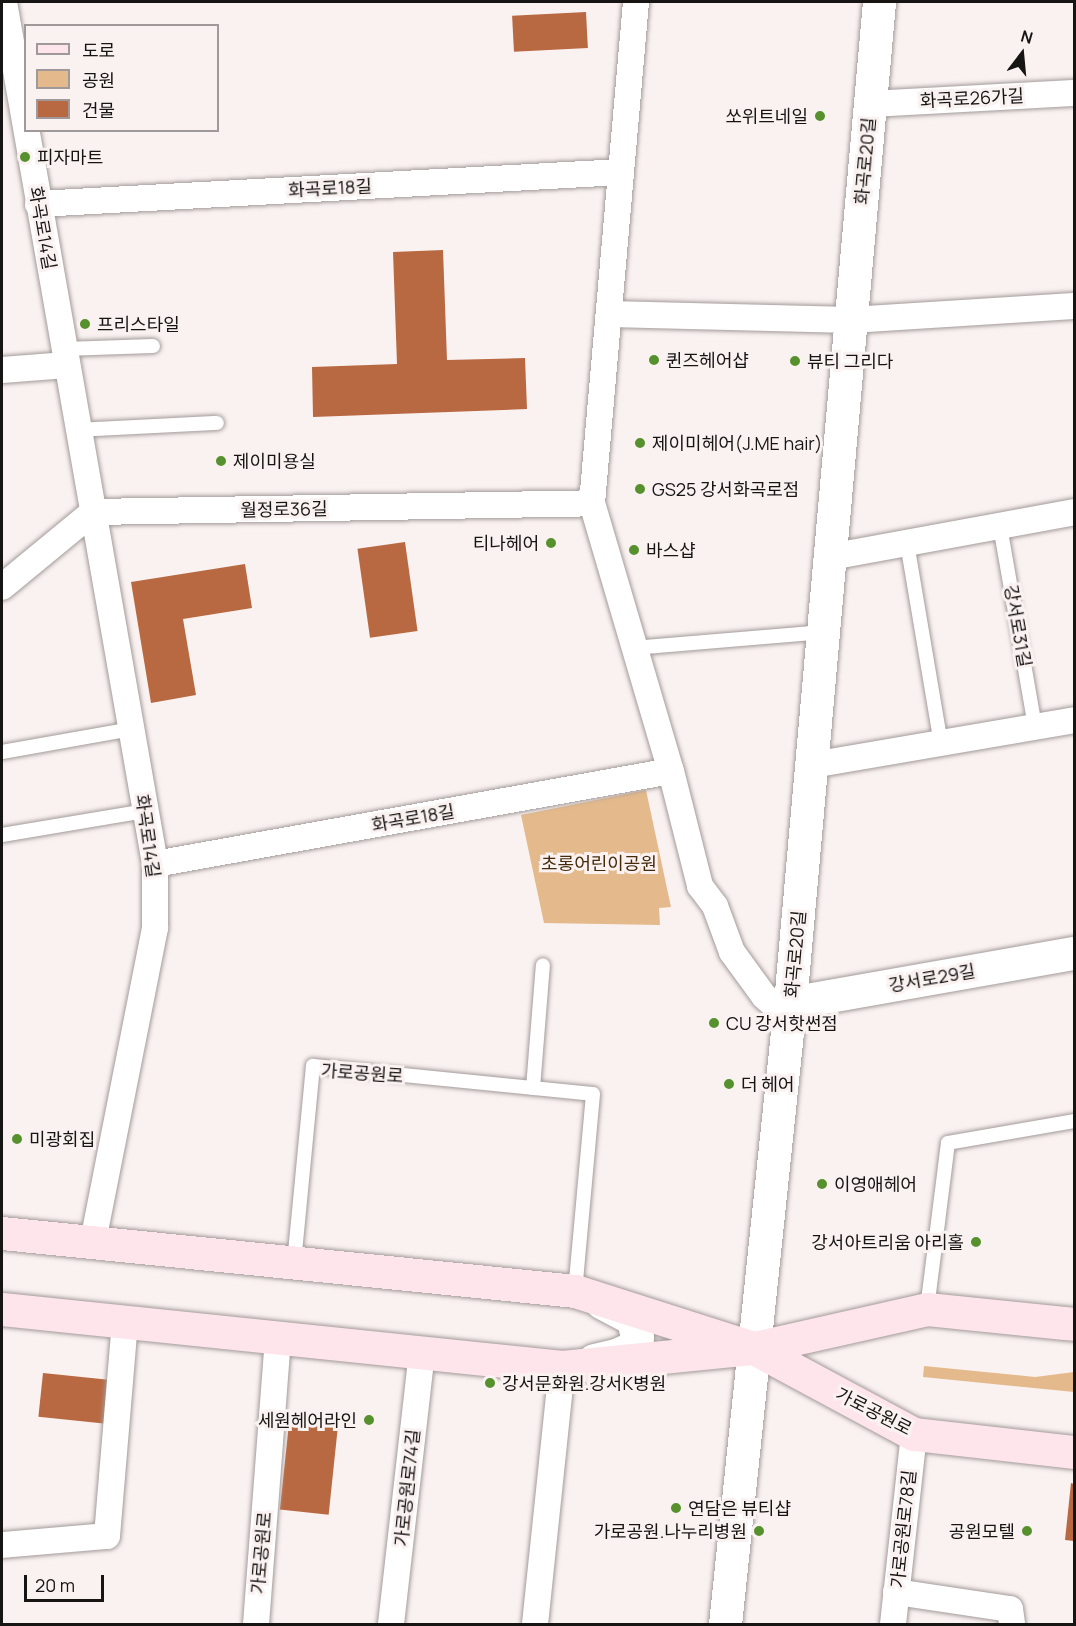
<!DOCTYPE html>
<meta charset="utf-8">
<style>
body{margin:0}
#map{position:relative;width:1076px;height:1626px;overflow:hidden;background:#faf2f1;font-family:Manrope,"Noto Sans KR",sans-serif}
div>[style]{position:absolute}
.green>*{inset:0;background:#e4ba8c}
.building>*{inset:0;background:#b96941;transform-origin:0 0}
.roads{filter:drop-shadow(0 0 2px #a39b9a) drop-shadow(0 0 2px #a39b9a)}
.service>*{height:14px;margin:-7px;padding:0 7px;transform-origin:7px;border-radius:7px;background:#fff}
.minor>*{height:26px;margin:-13px;padding:0 13px;transform-origin:13px;border-radius:13px;background:#fff}
.tertiary>*{height:33px;margin:-16.5px;padding:0 16.5px;transform-origin:16.5px;border-radius:16.5px;background:#fff}
.secondary>*{height:33px;margin:-16.5px;padding:0 16.5px;transform-origin:16.5px;border-radius:16.5px;background:#fee5ec}
.dots>*{width:16px;height:16px;translate:-50% -50%;box-sizing:border-box;border:3px solid #faf2f1;border-radius:50%}
span{translate:-50% -50%;white-space:nowrap;text-align:center;line-height:1.15;-webkit-text-stroke:6px #faf2f1;paint-order:stroke}
.street-label{font-size:18px;color:#171414}
.poi-label{font-size:18px;color:#171414}
.right{translate:-100% -50%;text-align:right}
.left{translate:0 -50%;text-align:left}
.park-label{font-size:18px;color:#452b0c}
.frame{position:absolute;inset:0;border:3px solid #171414;pointer-events:none}
.legend{position:absolute;left:24px;top:24px;width:195px;height:108px;box-sizing:border-box;background:#faf2f1;border:2px solid #9f9999;margin:0;padding:8px 10px;list-style:none;font-size:18px;color:#171414}
.legend li{display:flex;align-items:center;gap:12px;height:30px}
.legend b{width:30px;border:2px solid #9f9999}
.north{position:absolute;left:992px;top:24px;width:60px;height:60px;-webkit-text-stroke:4px #faf2f1;paint-order:stroke;rotate:16deg;font-size:16px;font-weight:700;line-height:24px;text-align:center;color:#171414}
.north::after{content:'';display:block;margin:auto;width:21px;height:27px;background:#171414;clip-path:polygon(50% 0,100% 100%,50% 72%,0 100%)}
.scale{position:absolute;left:24px;top:1575px;width:80px;height:27px;box-sizing:border-box;border:3px solid #171414;border-top:0;padding-left:8px;font-size:18px;line-height:21px;white-space:nowrap;color:#171414;-webkit-text-stroke:4px #faf2f1;paint-order:stroke}
</style>
<div id="map">
<div class="green">
<i style="clip-path:polygon(646px 790px,671px 907px,659px 908px,660px 925px,544px 923px,521px 815px)"></i>
<i style="clip-path:polygon(924px 1366px,1035px 1377px,1074px 1372px,1074px 1392px,923px 1377px)"></i>
</div>
<div class="building">
<i style="left:586px;top:12px;width:36px;height:74px;rotate:87deg"></i>
<i style="clip-path:polygon(443px 250px,447px 360px,525px 358px,527px 409px,313px 417px,312px 367px,397px 364px,393px 252px)"></i>
<i style="left:405px;top:542px;width:90px;height:48px;rotate:82deg"></i>
<i style="clip-path:polygon(245px 564px,252px 608px,183px 619px,196px 695px,151px 703px,131px 582px)"></i>
<i style="left:43px;top:1373px;width:68px;height:44px;rotate:6deg"></i>
<i style="left:289px;top:1423px;width:49px;height:87px;rotate:6deg"></i>
<i style="clip-path:polygon(1071px 1483px,1074px 1484px,1074px 1541px,1065px 1540px)"></i>
</div>
<div class="roads">
<div class="service">
<i style="left:64px;top:349px;width:89px;rotate:-1.9deg"></i>
<i style="left:78px;top:430px;width:139px;rotate:-2.9deg"></i>
<i style="left:1000px;top:526px;width:203px;rotate:80.1deg"></i>
<i style="left:907px;top:543px;width:203px;rotate:80.4deg"></i>
<i style="left:634px;top:648px;width:190px;rotate:-4.8deg"></i>
<i style="left:2px;top:752px;width:131px;rotate:-10.1deg"></i>
<i style="left:2px;top:835px;width:146px;rotate:-9.5deg"></i>
<i style="left:533px;top:1088px;width:123px;rotate:-85.4deg"></i>
<i style="left:294px;top:1263px;width:198px;rotate:-84.5deg"></i>
<i style="left:313px;top:1066px;width:281px;rotate:5.7deg"></i>
<i style="left:593px;top:1094px;width:198px;rotate:95.2deg"></i>
<i style="left:927px;top:1309px;width:167px;rotate:-82.8deg"></i>
<i style="left:948px;top:1143px;width:128px;rotate:-9.9deg"></i>
</div>
<div class="minor">
<i style="left:4px;top:2px;width:875px;rotate:80.06deg"></i>
<i style="left:155px;top:864px;width:64px;rotate:90deg"></i>
<i style="left:155px;top:928px;width:320px;rotate:101.2deg"></i>
<i style="left:636px;top:2px;width:503px;rotate:95.02deg"></i>
<i style="left:592px;top:503px;width:279px;rotate:73.6deg"></i>
<i style="left:671px;top:771px;width:119px;rotate:75.8deg"></i>
<i style="left:700px;top:886px;width:25px;rotate:53deg"></i>
<i style="left:715px;top:906px;width:49px;rotate:69.7deg"></i>
<i style="left:732px;top:952px;width:54px;rotate:54deg"></i>
<i style="left:764px;top:996px;width:34px;rotate:43deg"></i>
<i style="left:870px;top:104px;width:204px;rotate:-3.1deg"></i>
<i style="left:38px;top:204px;width:584px;rotate:-3.14deg"></i>
<i style="left:609px;top:314px;width:242px;rotate:1.4deg"></i>
<i style="left:851px;top:320px;width:223px;rotate:-3.6deg"></i>
<i style="left:2px;top:370px;width:65px;rotate:-4.4deg"></i>
<i style="left:830px;top:557px;width:248px;rotate:-10.4deg"></i>
<i style="left:2px;top:587px;width:118px;rotate:-39.5deg"></i>
<i style="left:93px;top:512px;width:499px;rotate:-1deg"></i>
<i style="left:812px;top:765px;width:266px;rotate:-9.7deg"></i>
<i style="left:155px;top:864px;width:524px;rotate:-10.22deg"></i>
<i style="left:2px;top:1545px;width:105px;rotate:-4.9deg"></i>
<i style="left:107px;top:1536px;width:215px;rotate:-85.2deg"></i>
<i style="left:896px;top:1592px;width:115px;rotate:8.5deg"></i>
<i style="left:1010px;top:1609px;width:15px;rotate:82deg"></i>
<i style="left:256px;top:1624px;width:288px;rotate:-85.6deg"></i>
<i style="left:391px;top:1624px;width:274px;rotate:-83.5deg"></i>
<i style="left:535px;top:1624px;width:258px;rotate:-84deg"></i>
<i style="left:893px;top:1624px;width:191px;rotate:-83.7deg"></i>
</div>
<div class="tertiary">
<i style="left:790px;top:1003px;width:288px;rotate:-10deg"></i>
<i style="left:594px;top:1360px;width:23px;rotate:-13deg"></i>
<i style="left:616px;top:1355px;width:17px;rotate:-24deg"></i>
<i style="left:632px;top:1348px;width:12px;rotate:-66deg"></i>
<i style="left:637px;top:1337px;width:18px;rotate:-103deg"></i>
<i style="left:633px;top:1319px;width:36px;rotate:-152deg"></i>
<i style="left:725px;top:1624px;width:624px;rotate:-84.02deg"></i>
<i style="left:790px;top:1003px;width:1005px;rotate:-84.92deg"></i>
</div>
<div class="secondary">
<i style="left:2px;top:1233px;width:576px;rotate:5.78deg"></i>
<i style="left:575px;top:1291px;width:188px;rotate:17.7deg"></i>
<i style="left:754px;top:1348px;width:177px;rotate:-12.7deg"></i>
<i style="left:927px;top:1309px;width:148px;rotate:5.8deg"></i>
<i style="left:2px;top:1309px;width:563px;rotate:5.91deg"></i>
<i style="left:562px;top:1367px;width:193px;rotate:-5.7deg"></i>
<i style="left:754px;top:1348px;width:182px;rotate:28.3deg"></i>
<i style="left:914px;top:1434px;width:161px;rotate:6.4deg"></i>
</div>
</div>
<div class="dots">
<i style="left:820px;top:116px;background:#57912e"></i>
<i style="left:25px;top:157px;background:#57912e"></i>
<i style="left:85px;top:324px;background:#57912e"></i>
<i style="left:654px;top:360px;background:#57912e"></i>
<i style="left:795px;top:361px;background:#57912e"></i>
<i style="left:640px;top:443px;background:#57912e"></i>
<i style="left:221px;top:461px;background:#57912e"></i>
<i style="left:640px;top:489px;background:#57912e"></i>
<i style="left:551px;top:543px;background:#57912e"></i>
<i style="left:634px;top:550px;background:#57912e"></i>
<i style="left:714px;top:1023px;background:#57912e"></i>
<i style="left:729px;top:1084px;background:#57912e"></i>
<i style="left:17px;top:1139px;background:#57912e"></i>
<i style="left:822px;top:1184px;background:#57912e"></i>
<i style="left:976px;top:1242px;background:#57912e"></i>
<i style="left:490px;top:1383px;background:#57912e"></i>
<i style="left:369px;top:1420px;background:#57912e"></i>
<i style="left:676px;top:1508px;background:#57912e"></i>
<i style="left:759px;top:1531px;background:#57912e"></i>
<i style="left:1027px;top:1531px;background:#57912e"></i>
</div>
<div class="street-label">
<span style="left:972px;top:98px;rotate:-3deg">화곡로26가길</span>
<span style="left:865px;top:161px;rotate:-85deg">화곡로20길</span>
<span style="left:330px;top:188px;rotate:-3deg">화곡로18길</span>
<span style="left:43px;top:228px;rotate:80deg">화곡로14길</span>
<span style="left:284px;top:509px;rotate:-1deg">월정로36길</span>
<span style="left:1018px;top:626px;rotate:80deg">강서로31길</span>
<span style="left:413px;top:818px;rotate:-10deg">화곡로18길</span>
<span style="left:148px;top:836px;rotate:82deg">화곡로14길</span>
<span style="left:795px;top:954px;rotate:-85deg">화곡로20길</span>
<span style="left:932px;top:978px;rotate:-10deg">강서로29길</span>
<span style="left:362px;top:1073px;rotate:4deg">가로공원로</span>
<span style="left:874px;top:1411px;rotate:27deg">가로공원로</span>
<span style="left:407px;top:1488px;rotate:-84deg">가로공원로74길</span>
<span style="left:903px;top:1529px;rotate:-84deg">가로공원로78길</span>
<span style="left:261px;top:1553px;rotate:-85deg">가로공원로</span>
</div>
<div class="poi-label">
<span class="right" style="left:808px;top:116px">쏘위트네일</span>
<span class="left" style="left:37px;top:157px">피자마트</span>
<span class="left" style="left:97px;top:324px">프리스타일</span>
<span class="left" style="left:666px;top:360px">퀸즈헤어샵</span>
<span class="left" style="left:807px;top:361px">뷰티 그리다</span>
<span class="left" style="left:652px;top:443px">제이미헤어(J.ME hair)</span>
<span class="left" style="left:233px;top:461px">제이미용실</span>
<span class="left" style="left:652px;top:489px">GS25 강서화곡로점</span>
<span class="right" style="left:539px;top:543px">티나헤어</span>
<span class="left" style="left:646px;top:550px">바스샵</span>
<span class="left" style="left:726px;top:1023px">CU 강서핫썬점</span>
<span class="left" style="left:741px;top:1084px">더 헤어</span>
<span class="left" style="left:29px;top:1139px">미광회집</span>
<span class="left" style="left:834px;top:1184px">이영애헤어</span>
<span class="right" style="left:964px;top:1242px">강서아트리움 아리홀</span>
<span class="left" style="left:502px;top:1383px">강서문화원.강서K병원</span>
<span class="right" style="left:357px;top:1420px">세원헤어라인</span>
<span class="left" style="left:688px;top:1508px">연담은 뷰티샵</span>
<span class="right" style="left:747px;top:1531px">가로공원.나누리병원</span>
<span class="right" style="left:1015px;top:1531px">공원모텔</span>
</div>
<div class="park-label">
<span style="left:599px;top:863px">초롱어린이공원</span>
</div>
<div class="frame"></div>
<ul class="legend">
<li><b style="height:8px;background:#fee5ec"></b>도로</li>
<li><b style="height:16px;background:#e4ba8c"></b>공원</li>
<li><b style="height:16px;background:#b96941"></b>건물</li>
</ul>
<div class="north">N</div>
<div class="scale">20 m</div>
</div>
